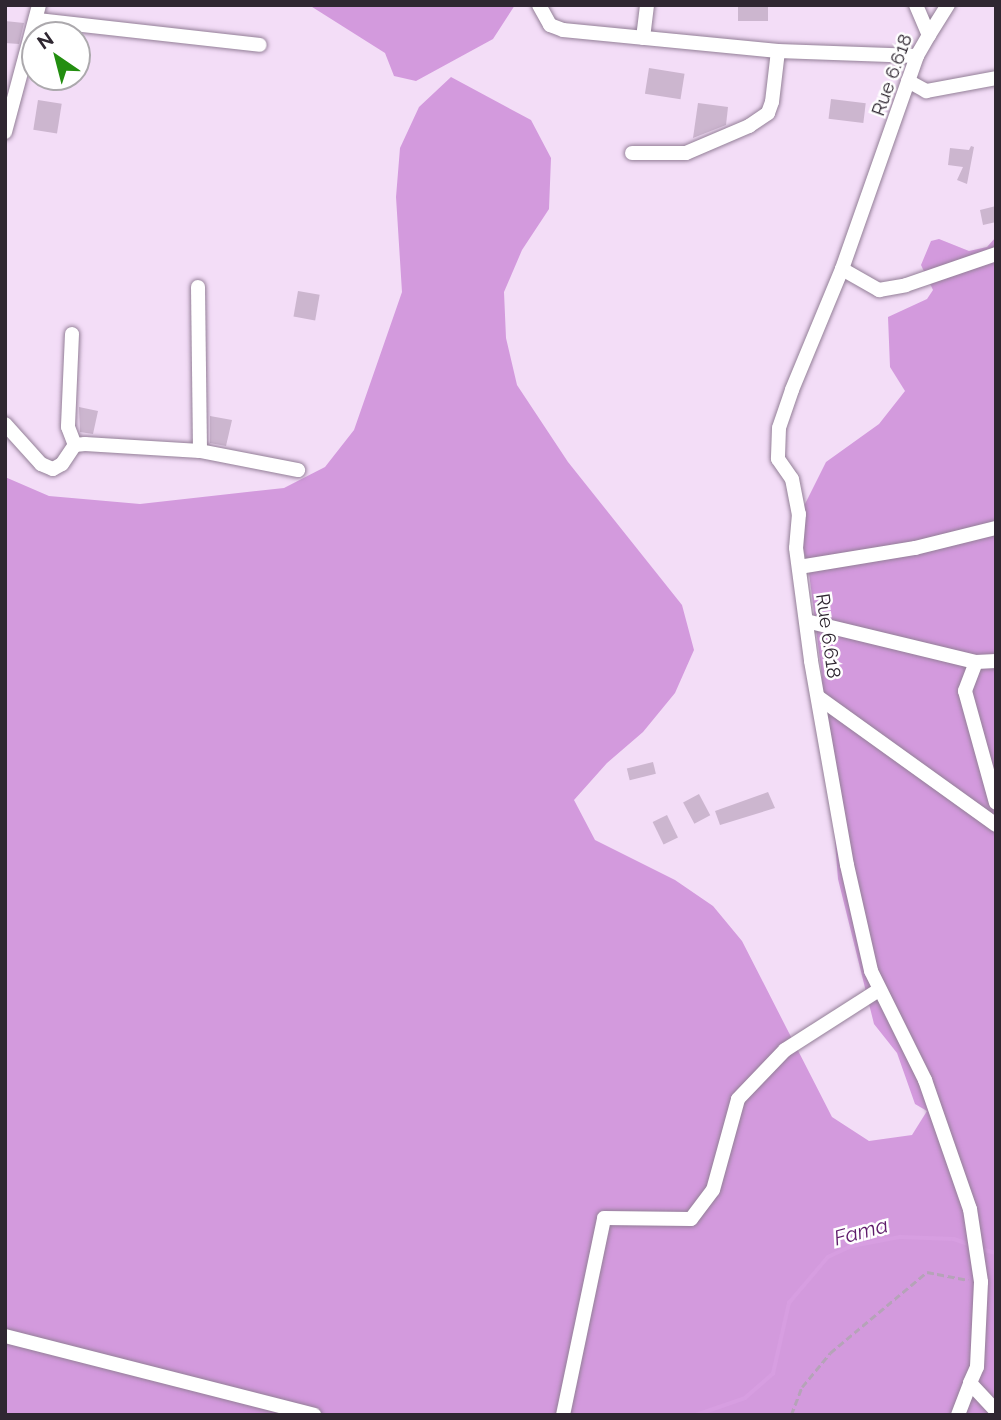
<!DOCTYPE html>
<style>
body{margin:0}
#map{position:relative;width:1001px;height:1420px;overflow:hidden;background:#f3ddf7;font-family:Raleway,sans-serif}
div>[style]{position:absolute}
.forest>*{inset:0;background:#d39add}
.stream>*{height:3.5px;margin:-1.75px;padding:0 1.75px;transform-origin:1.75px;border-radius:1.75px;background:#d79ee1}
.building>*{inset:0;background:#ccb6cf;transform-origin:0 0}
.path>*{height:2.5px;margin-top:-1.25px;transform-origin:0;background:repeating-linear-gradient(90deg,#b5a3b8 0 7px,transparent 0 10.5px)}
.roads{filter:drop-shadow(0 0 2px #937f97) drop-shadow(0 0 2px #937f97)}
.minor>*{height:14px;margin:-7px;padding:0 7px;transform-origin:7px;border-radius:7px;background:#fff}
span{translate:-50% -50%;white-space:nowrap;text-align:center;line-height:1.15;-webkit-text-stroke:5px #fff;paint-order:stroke}
.street-label{font-size:19px;color:#2f2731}
.water-label{font-size:21px;color:#5f1b6b;font-style:italic}
.frame{position:absolute;inset:0;border:7px solid #2f2731;pointer-events:none}
.north{position:absolute;left:21px;top:21px;width:70px;height:70px;box-sizing:border-box;background:#fff;border:2px solid #aca9ad;border-radius:50%;rotate:325deg;font-size:19px;font-weight:700;line-height:28px;text-align:center;color:#2f2731}
.north::after{content:'';display:block;margin:auto;width:24px;height:32px;background:#238e10;clip-path:polygon(50% 0,100% 100%,50% 72%,0 100%)}
</style>
<div id="map">
<div class="forest">
<i style="clip-path:polygon(309px 5px,515px 5px,493px 39px,416px 81px,394px 76px,385px 53px)"></i>
<i style="clip-path:polygon(451px 77px,531px 120px,551px 158px,549px 209px,522px 250px,504px 292px,506px 338px,517px 385px,568px 462px,682px 605px,694px 650px,675px 693px,643px 732px,607px 763px,574px 800px,595px 840px,675px 880px,713px 906px,742px 941px,832px 1117px,869px 1141px,912px 1135px,927px 1111px,915px 1104px,897px 1053px,874px 1024px,838px 879px,821px 668px,808px 565px,798px 533px,804px 506px,826px 462px,879px 424px,905px 391px,890px 367px,888px 317px,927px 299px,933px 290px,921px 265px,931px 241px,939px 239px,969px 251px,987px 247px,996px 237px,996px 1415px,5px 1415px,5px 477px,49px 496px,140px 504px,284px 488px,325px 467px,354px 430px,402px 292px,396px 197px,400px 148px,419px 107px)"></i>
</div>
<div class="stream">
<i style="left:982px;top:1249px;width:15px;rotate:16deg"></i>
<i style="left:696px;top:1415px;width:52px;rotate:-19.1deg"></i>
<i style="left:745px;top:1398px;width:37px;rotate:-41deg"></i>
<i style="left:773px;top:1374px;width:73px;rotate:-77.3deg"></i>
<i style="left:789px;top:1303px;width:60px;rotate:-49.7deg"></i>
<i style="left:828px;top:1257px;width:26px;rotate:-25deg"></i>
<i style="left:852px;top:1246px;width:49px;rotate:-10.6deg"></i>
<i style="left:900px;top:1237px;width:54px;rotate:2.1deg"></i>
<i style="left:954px;top:1239px;width:18px;rotate:19deg"></i>
</div>
<div class="building">
<i style="left:738px;top:5px;width:30px;height:16px"></i>
<i style="clip-path:polygon(5px 21px,24px 23px,19px 44px,5px 43px)"></i>
<i style="left:649px;top:68px;width:36px;height:26px;rotate:9deg"></i>
<i style="left:831px;top:99px;width:35px;height:20px;rotate:7deg"></i>
<i style="left:38px;top:100px;width:24px;height:30px;rotate:9deg"></i>
<i style="clip-path:polygon(698px 103px,728px 107px,726px 125px,693px 138px)"></i>
<i style="clip-path:polygon(971px 146px,974px 147px,967px 184px,957px 180px,963px 167px,948px 165px,950px 148px,969px 150px)"></i>
<i style="clip-path:polygon(996px 206px,996px 222px,983px 225px,980px 210px)"></i>
<i style="left:298px;top:291px;width:22px;height:26px;rotate:10deg"></i>
<i style="clip-path:polygon(79px 407px,98px 411px,93px 434px,80px 432px)"></i>
<i style="clip-path:polygon(210px 416px,232px 420px,226px 446px,210px 443px)"></i>
<i style="left:653px;top:762px;width:12px;height:27px;rotate:76deg"></i>
<i style="clip-path:polygon(768px 792px,775px 808px,720px 825px,715px 811px)"></i>
<i style="left:699px;top:794px;width:24px;height:18px;rotate:62deg"></i>
<i style="left:667px;top:815px;width:25px;height:16px;rotate:64deg"></i>
</div>
<div class="path">
<i style="left:791px;top:1415px;width:30px;rotate:-69deg"></i>
<i style="left:802px;top:1387px;width:44px;rotate:-50.5deg"></i>
<i style="left:830px;top:1353px;width:126px;rotate:-39.9deg"></i>
<i style="left:927px;top:1272px;width:42px;rotate:11deg"></i>
</div>
<div class="roads">
<div class="minor">
<i style="left:539px;top:5px;width:23px;rotate:61deg"></i>
<i style="left:550px;top:25px;width:14px;rotate:21deg"></i>
<i style="left:563px;top:30px;width:216px;rotate:5.6deg"></i>
<i style="left:778px;top:51px;width:139px;rotate:2.1deg"></i>
<i style="left:916px;top:5px;width:33px;rotate:67deg"></i>
<i style="left:929px;top:35px;width:24px;rotate:120deg"></i>
<i style="left:917px;top:56px;width:226px;rotate:109.4deg"></i>
<i style="left:842px;top:269px;width:131px;rotate:112.5deg"></i>
<i style="left:792px;top:390px;width:40px;rotate:108.9deg"></i>
<i style="left:779px;top:428px;width:31px;rotate:92deg"></i>
<i style="left:778px;top:459px;width:24px;rotate:55deg"></i>
<i style="left:792px;top:479px;width:36px;rotate:79deg"></i>
<i style="left:799px;top:514px;width:34px;rotate:95deg"></i>
<i style="left:796px;top:548px;width:114px;rotate:82.4deg"></i>
<i style="left:811px;top:661px;width:207px;rotate:80deg"></i>
<i style="left:847px;top:865px;width:109px;rotate:77.2deg"></i>
<i style="left:871px;top:971px;width:122px;rotate:63.6deg"></i>
<i style="left:925px;top:1080px;width:137px;rotate:70.8deg"></i>
<i style="left:970px;top:1209px;width:74px;rotate:81.4deg"></i>
<i style="left:981px;top:1282px;width:85px;rotate:92.7deg"></i>
<i style="left:977px;top:1367px;width:17px;rotate:114deg"></i>
<i style="left:970px;top:1383px;width:38px;rotate:47deg"></i>
<i style="left:38px;top:20px;width:223px;rotate:6.4deg"></i>
<i style="left:929px;top:35px;width:36px;rotate:-58deg"></i>
<i style="left:643px;top:38px;width:33px;rotate:-83deg"></i>
<i style="left:908px;top:81px;width:21px;rotate:29deg"></i>
<i style="left:926px;top:91px;width:71px;rotate:-10.5deg"></i>
<i style="left:5px;top:132px;width:131px;rotate:-75deg"></i>
<i style="left:632px;top:153px;width:54px"></i>
<i style="left:686px;top:153px;width:69px;rotate:-23.2deg"></i>
<i style="left:749px;top:126px;width:23px;rotate:-34deg"></i>
<i style="left:768px;top:113px;width:12px;rotate:-70deg"></i>
<i style="left:772px;top:102px;width:51px;rotate:-83.3deg"></i>
<i style="left:842px;top:269px;width:43px;rotate:29.6deg"></i>
<i style="left:879px;top:290px;width:27px;rotate:-10deg"></i>
<i style="left:906px;top:285px;width:95px;rotate:-19deg"></i>
<i style="left:198px;top:287px;width:164px;rotate:89.3deg"></i>
<i style="left:72px;top:334px;width:93px;rotate:92.5deg"></i>
<i style="left:68px;top:427px;width:19px;rotate:69deg"></i>
<i style="left:5px;top:424px;width:54px;rotate:48deg"></i>
<i style="left:41px;top:464px;width:13px;rotate:23deg"></i>
<i style="left:53px;top:469px;width:10px;rotate:-29deg"></i>
<i style="left:62px;top:464px;width:23px;rotate:-56deg"></i>
<i style="left:75px;top:445px;width:10px;rotate:-6deg"></i>
<i style="left:85px;top:444px;width:115px;rotate:3.5deg"></i>
<i style="left:200px;top:451px;width:100px;rotate:11deg"></i>
<i style="left:799px;top:567px;width:118px;rotate:-9.3deg"></i>
<i style="left:915px;top:548px;width:83px;rotate:-13.9deg"></i>
<i style="left:806px;top:621px;width:175px;rotate:13.6deg"></i>
<i style="left:976px;top:662px;width:20px;rotate:-3deg"></i>
<i style="left:976px;top:662px;width:31px;rotate:111deg"></i>
<i style="left:965px;top:691px;width:116px;rotate:74.5deg"></i>
<i style="left:818px;top:697px;width:219px;rotate:35.7deg"></i>
<i style="left:5px;top:1336px;width:319px;rotate:14.3deg"></i>
<i style="left:563px;top:1415px;width:201px;rotate:-78.2deg"></i>
<i style="left:604px;top:1218px;width:87px;rotate:0.7deg"></i>
<i style="left:691px;top:1219px;width:36px;rotate:-53deg"></i>
<i style="left:713px;top:1190px;width:94px;rotate:-74.6deg"></i>
<i style="left:738px;top:1099px;width:68px;rotate:-46.2deg"></i>
<i style="left:785px;top:1050px;width:112px;rotate:-32.6deg"></i>
<i style="left:958px;top:1415px;width:34px;rotate:-69deg"></i>
</div>
</div>
<div class="street-label">
<span style="left:892px;top:75px;rotate:-70deg">Rue 6.618</span>
<span style="left:828px;top:636px;rotate:82deg">Rue 6.618</span>
</div>
<div class="water-label">
<span style="left:861px;top:1232px;rotate:-15deg">Fama</span>
</div>
<div class="frame"></div>
<div class="north">N</div>
</div>
